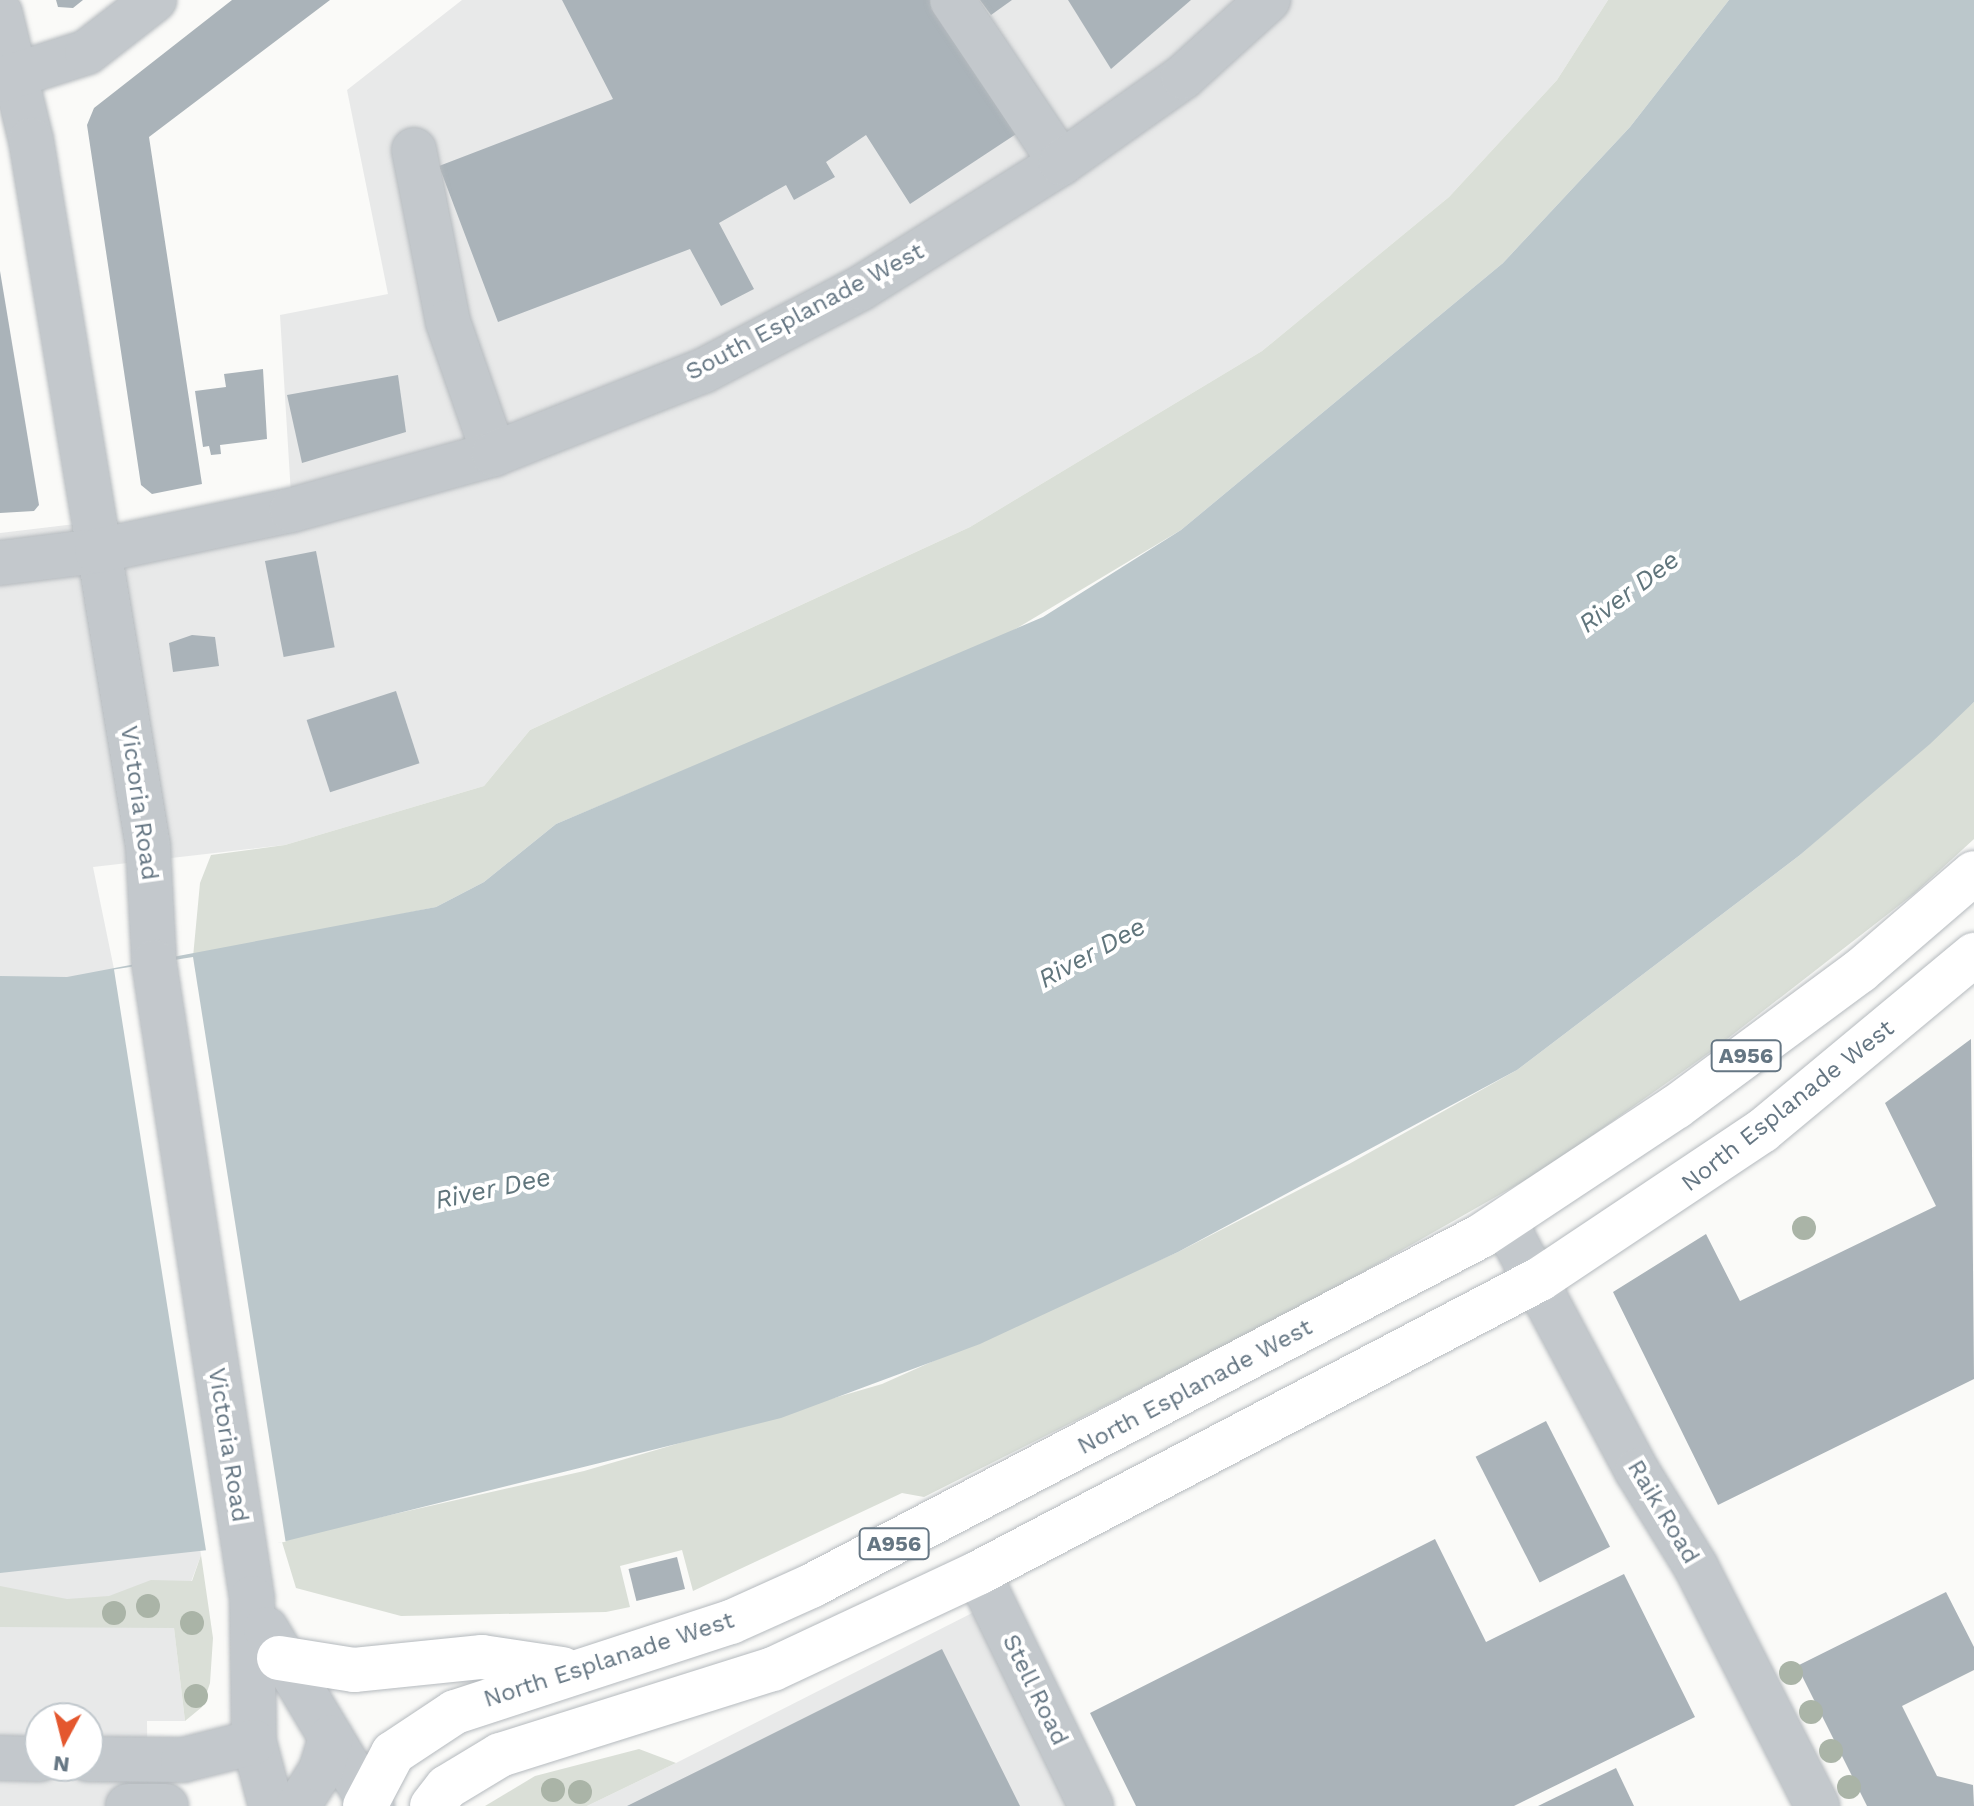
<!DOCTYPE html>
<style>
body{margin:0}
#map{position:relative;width:1974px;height:1806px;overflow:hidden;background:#fafaf8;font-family:"Work Sans",sans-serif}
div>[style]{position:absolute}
.built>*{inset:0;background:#e8e9e9}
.green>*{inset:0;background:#dadfd7}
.water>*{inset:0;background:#bbc7cb}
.pier>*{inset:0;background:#fafaf8;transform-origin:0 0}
.building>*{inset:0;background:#aab3b9;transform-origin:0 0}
.roads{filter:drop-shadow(0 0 2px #b5babe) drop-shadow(0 0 2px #b5babe)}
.minor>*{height:44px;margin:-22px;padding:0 22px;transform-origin:22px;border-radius:22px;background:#c3c8cc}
.major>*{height:44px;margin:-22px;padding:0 22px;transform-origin:22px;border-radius:22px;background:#fff}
.trees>*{width:24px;height:24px;margin:-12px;border-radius:50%;background:#aab4a7}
span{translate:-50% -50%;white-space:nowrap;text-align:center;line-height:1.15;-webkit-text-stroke:8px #fff;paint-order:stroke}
.shield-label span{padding:2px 6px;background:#fff;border:2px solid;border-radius:6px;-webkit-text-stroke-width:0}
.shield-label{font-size:22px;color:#657683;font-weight:700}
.street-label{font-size:24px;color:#657683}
.water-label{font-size:26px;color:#60757c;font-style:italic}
.north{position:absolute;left:24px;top:1702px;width:80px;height:80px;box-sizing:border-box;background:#fff;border:2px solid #c1c8cd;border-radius:50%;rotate:187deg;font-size:22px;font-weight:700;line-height:32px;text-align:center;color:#657683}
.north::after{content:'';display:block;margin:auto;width:28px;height:36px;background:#e4572e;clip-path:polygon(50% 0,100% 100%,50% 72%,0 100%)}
</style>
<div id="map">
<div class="built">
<i style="clip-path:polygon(evenodd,462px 0,1608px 0,1557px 80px,1449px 197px,1262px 351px,970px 527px,530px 730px,484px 786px,285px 845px,93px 867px,114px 969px,201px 1555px,174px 1628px,185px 1721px,147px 1721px,148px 1806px,0 1806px,0 533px,92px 522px,96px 550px,291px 495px,280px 315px,388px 294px,347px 90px,462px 0,40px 1718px,88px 1718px,88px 1766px,40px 1766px,40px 1718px)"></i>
<i style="clip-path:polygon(986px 1606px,1083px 1806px,587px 1806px,676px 1763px)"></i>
</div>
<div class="green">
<i style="clip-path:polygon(1608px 0,1729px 0,1630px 127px,1503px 263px,1181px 530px,1004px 636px,556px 824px,484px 882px,436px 907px,193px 957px,200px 883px,211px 855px,285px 845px,484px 786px,530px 730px,970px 527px,1262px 351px,1449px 197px,1557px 80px)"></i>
<i style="clip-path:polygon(1974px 702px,1974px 839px,1915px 893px,1709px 1053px,1545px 1169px,1300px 1308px,924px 1497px,902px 1493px,693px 1591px,682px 1550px,620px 1566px,630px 1607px,606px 1612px,401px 1616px,296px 1588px,282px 1542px,289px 1538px,584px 1471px,882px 1384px,1178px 1252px,1349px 1164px,1517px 1070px,1800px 855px)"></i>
<i style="clip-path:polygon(201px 1555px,213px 1638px,210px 1683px,202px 1707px,185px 1721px,174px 1628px,0 1627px,0 1586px,67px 1599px,109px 1596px,151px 1580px,192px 1581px)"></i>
<i style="clip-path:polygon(639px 1749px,676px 1763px,587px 1806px,485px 1806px,535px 1776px)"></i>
</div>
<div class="water">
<i style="clip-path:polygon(1729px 0,1974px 0,1974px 702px,1930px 744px,1800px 855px,1517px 1070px,1178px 1252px,980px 1344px,781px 1418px,282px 1542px,0 1573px,0 976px,67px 977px,436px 907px,484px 882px,556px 824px,1043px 617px,1181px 530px,1503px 263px,1630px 127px)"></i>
</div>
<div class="pier">
<i style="left:193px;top:957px;width:592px;height:80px;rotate:81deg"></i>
</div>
<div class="building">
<i style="clip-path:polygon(56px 0,83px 0,73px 8px,58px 7px)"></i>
<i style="clip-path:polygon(232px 0,330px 0,149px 137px,202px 484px,152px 494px,141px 485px,87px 125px,94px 108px)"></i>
<i style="clip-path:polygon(562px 0,946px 0,1025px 128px,910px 204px,866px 135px,826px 162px,835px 177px,794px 200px,786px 185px,719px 223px,754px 289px,721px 306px,690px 249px,498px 322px,439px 166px,613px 99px)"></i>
<i style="clip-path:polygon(980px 0,1012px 0,991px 15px)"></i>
<i style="clip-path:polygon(1068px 0,1191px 0,1111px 69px)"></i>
<i style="clip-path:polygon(0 271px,39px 505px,34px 511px,0 513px)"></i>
<i style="clip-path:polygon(263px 369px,267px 439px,220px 445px,221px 454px,211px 455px,209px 446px,203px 447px,195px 391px,226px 387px,224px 374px)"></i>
<i style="clip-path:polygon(398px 375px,406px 432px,302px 463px,287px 395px)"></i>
<i style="left:316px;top:551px;width:98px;height:52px;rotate:79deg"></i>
<i style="clip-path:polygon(192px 635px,215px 637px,219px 666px,173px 672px,169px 643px)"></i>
<i style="left:396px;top:691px;width:76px;height:94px;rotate:72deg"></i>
<i style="clip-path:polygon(1971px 1039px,1974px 1379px,1718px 1505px,1613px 1292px,1706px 1234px,1740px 1301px,1936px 1206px,1885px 1103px)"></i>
<i style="left:1546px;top:1421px;width:141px;height:79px;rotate:63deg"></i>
<i style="clip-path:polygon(1435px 1539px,1486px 1642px,1624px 1574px,1695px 1717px,1514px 1806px,1136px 1806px,1090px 1713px)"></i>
<i style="left:677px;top:1557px;width:33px;height:50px;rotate:76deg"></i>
<i style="clip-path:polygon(1946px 1592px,1974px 1647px,1974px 1670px,1902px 1706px,1937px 1776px,1973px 1785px,1974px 1806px,1867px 1806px,1797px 1666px)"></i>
<i style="clip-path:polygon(942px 1649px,1020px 1806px,627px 1806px,714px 1763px)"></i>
<i style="clip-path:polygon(1616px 1768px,1634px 1806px,1538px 1806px)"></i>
</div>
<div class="roads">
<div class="minor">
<i style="left:952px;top:0;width:196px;rotate:56.2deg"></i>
<i style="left:0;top:13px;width:131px;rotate:76.3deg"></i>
<i style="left:31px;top:140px;width:716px;rotate:80.59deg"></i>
<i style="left:148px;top:846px;width:116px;rotate:87deg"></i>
<i style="left:154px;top:962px;width:644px;rotate:81.24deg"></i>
<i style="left:252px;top:1598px;width:144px;rotate:89.2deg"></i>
<i style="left:254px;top:1742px;width:66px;rotate:75.1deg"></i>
<i style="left:0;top:80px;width:91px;rotate:-17.8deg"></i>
<i style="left:87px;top:52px;width:85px;rotate:-37.8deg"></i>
<i style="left:414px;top:150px;width:175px;rotate:78.8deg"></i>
<i style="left:448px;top:322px;width:140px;rotate:70.8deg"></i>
<i style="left:0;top:563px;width:98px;rotate:-7.1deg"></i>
<i style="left:97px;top:551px;width:199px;rotate:-11.9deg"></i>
<i style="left:292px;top:510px;width:210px;rotate:-15.5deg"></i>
<i style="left:494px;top:454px;width:225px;rotate:-21.7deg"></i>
<i style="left:703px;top:371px;width:178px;rotate:-27.7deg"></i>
<i style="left:861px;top:288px;width:236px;rotate:-32deg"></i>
<i style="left:1061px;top:163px;width:149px;rotate:-35.2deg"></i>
<i style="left:1183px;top:77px;width:115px;rotate:-42.2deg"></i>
<i style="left:1504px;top:1221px;width:283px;rotate:62deg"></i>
<i style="left:1637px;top:1471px;width:113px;rotate:58.4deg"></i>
<i style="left:1696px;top:1567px;width:268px;rotate:63.1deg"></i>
<i style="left:978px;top:1573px;width:259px;rotate:64.1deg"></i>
<i style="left:266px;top:1629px;width:206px;rotate:59.1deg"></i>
<i style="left:0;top:1758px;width:40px;rotate:1.4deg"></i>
<i style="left:88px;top:1759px;width:95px;rotate:0.6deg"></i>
<i style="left:183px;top:1760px;width:73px;rotate:-14.2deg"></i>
<i style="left:128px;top:1806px;width:38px"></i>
<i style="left:298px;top:1806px;width:43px;rotate:-57.4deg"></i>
<i style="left:321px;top:1770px;width:34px;rotate:-73deg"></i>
</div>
<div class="major">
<i style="left:279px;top:1658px;width:76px;rotate:9.1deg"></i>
<i style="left:354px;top:1670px;width:129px;rotate:-5.8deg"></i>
<i style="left:482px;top:1657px;width:81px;rotate:8.5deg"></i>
<i style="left:365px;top:1806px;width:60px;rotate:-62.2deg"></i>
<i style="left:393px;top:1753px;width:74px;rotate:-33.5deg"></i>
<i style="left:455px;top:1712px;width:290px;rotate:-18.1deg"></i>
<i style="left:731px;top:1622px;width:88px;rotate:-24.2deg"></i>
<i style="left:811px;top:1586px;width:756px;rotate:-27.58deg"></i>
<i style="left:1481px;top:1236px;width:234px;rotate:-33.5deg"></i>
<i style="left:1676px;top:1107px;width:229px;rotate:-36.5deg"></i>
<i style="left:1860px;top:971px;width:150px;rotate:-40.7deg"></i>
<i style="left:432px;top:1806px;width:24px;rotate:-52deg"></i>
<i style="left:447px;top:1787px;width:62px;rotate:-31.1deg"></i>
<i style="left:500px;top:1755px;width:286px;rotate:-17.5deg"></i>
<i style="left:773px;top:1669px;width:226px;rotate:-25.1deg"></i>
<i style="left:978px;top:1573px;width:634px;rotate:-27.62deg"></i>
<i style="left:1540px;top:1279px;width:267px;rotate:-33.7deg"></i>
<i style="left:1762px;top:1131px;width:276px;rotate:-39.7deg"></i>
</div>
</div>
<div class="trees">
<i style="left:1804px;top:1228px"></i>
<i style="left:148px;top:1606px"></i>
<i style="left:114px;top:1613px"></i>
<i style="left:192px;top:1623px"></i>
<i style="left:1791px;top:1673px"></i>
<i style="left:196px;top:1696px"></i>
<i style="left:1811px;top:1712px"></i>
<i style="left:1831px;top:1751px"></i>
<i style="left:1849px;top:1787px"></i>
<i style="left:553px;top:1790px"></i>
<i style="left:580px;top:1792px"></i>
</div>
<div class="shield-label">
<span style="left:1746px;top:1056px">A956</span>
<span style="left:894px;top:1544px">A956</span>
</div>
<div class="street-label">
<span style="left:805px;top:312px;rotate:-28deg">South Esplanade West</span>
<span style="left:139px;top:803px;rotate:82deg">Victoria Road</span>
<span style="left:1788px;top:1106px;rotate:-38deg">North Esplanade West</span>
<span style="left:1195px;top:1387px;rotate:-28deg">North Esplanade West</span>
<span style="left:228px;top:1445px;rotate:81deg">Victoria Road</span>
<span style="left:1663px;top:1512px;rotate:59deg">Raik Road</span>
<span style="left:609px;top:1660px;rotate:-18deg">North Esplanade West</span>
<span style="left:1035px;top:1690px;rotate:64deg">Stell Road</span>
</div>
<div class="water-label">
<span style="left:1629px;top:592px;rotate:-37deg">River Dee</span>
<span style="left:1092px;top:953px;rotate:-29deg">River Dee</span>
<span style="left:493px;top:1189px;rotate:-12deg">River Dee</span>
</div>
<div class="north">N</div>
</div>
